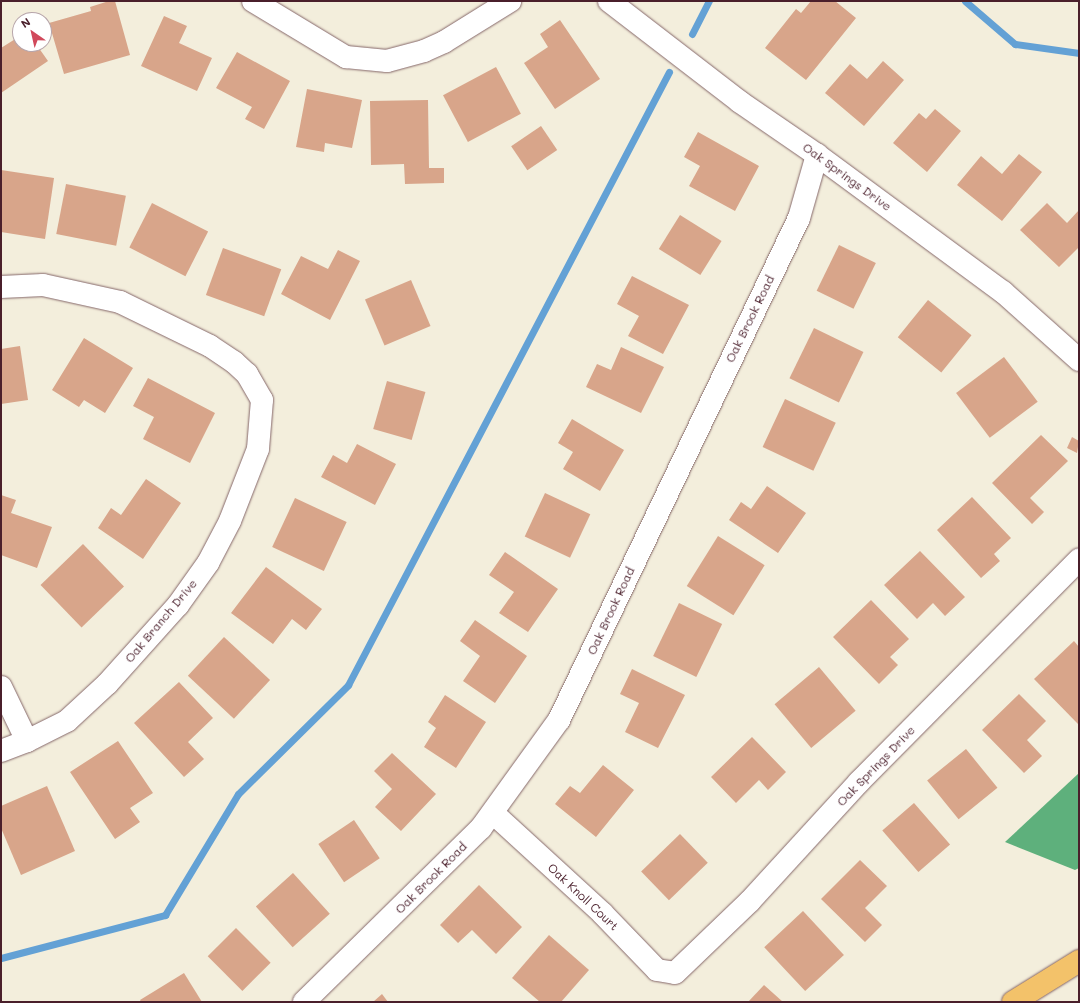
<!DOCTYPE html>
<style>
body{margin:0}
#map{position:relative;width:1080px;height:1003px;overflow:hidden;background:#f3eedc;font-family:Mali,sans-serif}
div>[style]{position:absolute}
.forest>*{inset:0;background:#5eb07c}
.stream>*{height:7px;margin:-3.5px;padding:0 3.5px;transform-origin:3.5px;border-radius:3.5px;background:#63a1d5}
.building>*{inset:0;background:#d8a58a;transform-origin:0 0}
.roads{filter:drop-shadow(0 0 1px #856769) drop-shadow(0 0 1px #856769)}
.street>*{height:22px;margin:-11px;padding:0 11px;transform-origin:11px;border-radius:11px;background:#fff}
.highway>*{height:22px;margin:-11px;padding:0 11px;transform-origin:11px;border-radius:11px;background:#f3c26a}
span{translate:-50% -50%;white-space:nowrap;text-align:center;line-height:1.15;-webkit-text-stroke:3.5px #fff;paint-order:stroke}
.street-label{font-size:12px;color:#4a1f2b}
.frame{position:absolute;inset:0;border:2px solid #4a1f2b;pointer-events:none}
.north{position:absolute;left:12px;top:12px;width:40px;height:40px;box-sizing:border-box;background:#fff;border:1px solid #b7a5aa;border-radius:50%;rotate:326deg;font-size:11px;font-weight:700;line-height:16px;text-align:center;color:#4a1f2b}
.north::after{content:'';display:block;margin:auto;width:14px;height:18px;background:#d1495b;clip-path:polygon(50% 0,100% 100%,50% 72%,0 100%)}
</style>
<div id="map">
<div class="forest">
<i style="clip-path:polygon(1079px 773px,1079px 868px,1075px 870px,1005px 842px)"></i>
</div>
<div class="stream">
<i style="left:965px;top:1px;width:66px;rotate:40.7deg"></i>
<i style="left:1015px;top:44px;width:65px;rotate:8deg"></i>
<i style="left:692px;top:34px;width:37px;rotate:-63deg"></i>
<i style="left:1px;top:958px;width:170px;rotate:-14.7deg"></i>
<i style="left:165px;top:915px;width:141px;rotate:-58.9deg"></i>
<i style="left:238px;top:794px;width:155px;rotate:-44.7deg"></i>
<i style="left:348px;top:685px;width:692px;rotate:-62.36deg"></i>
</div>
<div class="building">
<i style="clip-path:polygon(109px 1px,115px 1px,130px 55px,64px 74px,49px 23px,91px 11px,90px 7px)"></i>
<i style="clip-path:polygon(811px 1px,835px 1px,856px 18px,806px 80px,765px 48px,796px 9px,801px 13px)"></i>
<i style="clip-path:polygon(164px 16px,187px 26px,179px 43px,212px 58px,197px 91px,141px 66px)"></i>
<i style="clip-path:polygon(560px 20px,600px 79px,555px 109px,524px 63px,548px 47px,540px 34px)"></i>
<i style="clip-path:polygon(20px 36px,20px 44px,36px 44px,48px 61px,1px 93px,1px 48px)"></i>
<i style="clip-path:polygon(237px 52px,290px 81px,264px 129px,245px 119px,252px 107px,216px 88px)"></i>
<i style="clip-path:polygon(883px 61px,904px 80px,864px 126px,825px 93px,850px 64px,867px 79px)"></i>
<i style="left:496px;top:67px;width:53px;height:60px;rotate:62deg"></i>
<i style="clip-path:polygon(307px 89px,362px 100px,352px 148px,325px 143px,324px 152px,296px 147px)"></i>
<i style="clip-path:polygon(428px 100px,429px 168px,444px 168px,444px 183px,405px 184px,404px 164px,371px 165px,370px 101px)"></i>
<i style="clip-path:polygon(935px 109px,961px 131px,927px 172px,893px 143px,919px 113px,926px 119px)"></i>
<i style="left:541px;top:126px;width:29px;height:36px;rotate:56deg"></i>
<i style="clip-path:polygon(698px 132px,759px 166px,735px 211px,689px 186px,700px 166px,684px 157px)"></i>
<i style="clip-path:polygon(1019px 154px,1042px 172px,1002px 221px,957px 185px,981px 156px,1002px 174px)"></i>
<i style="clip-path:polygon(1px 170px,54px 178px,45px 239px,1px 232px)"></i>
<i style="left:66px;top:184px;width:61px;height:51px;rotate:11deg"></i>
<i style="left:152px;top:203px;width:63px;height:50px;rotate:27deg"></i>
<i style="clip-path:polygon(1047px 203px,1067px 223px,1079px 210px,1079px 247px,1059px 267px,1020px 230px)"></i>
<i style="left:680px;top:215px;width:49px;height:40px;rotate:32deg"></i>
<i style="left:839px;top:245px;width:41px;height:51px;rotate:26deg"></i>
<i style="left:223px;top:248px;width:62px;height:50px;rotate:20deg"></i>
<i style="clip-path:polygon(338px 250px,360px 261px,330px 320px,281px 294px,301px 256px,328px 269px)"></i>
<i style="clip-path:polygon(632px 276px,689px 305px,663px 354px,628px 336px,639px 316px,617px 304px)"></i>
<i style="left:411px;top:280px;width:50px;height:50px;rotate:67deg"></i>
<i style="left:928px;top:300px;width:56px;height:48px;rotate:39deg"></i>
<i style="left:814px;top:328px;width:55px;height:56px;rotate:26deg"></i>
<i style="clip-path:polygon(84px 338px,133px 368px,105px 413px,84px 400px,79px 407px,52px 390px)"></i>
<i style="clip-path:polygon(20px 346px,28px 400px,1px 404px,1px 349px)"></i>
<i style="clip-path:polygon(621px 347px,664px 367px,641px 413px,586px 387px,597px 364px,611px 370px)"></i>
<i style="left:1004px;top:357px;width:56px;height:60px;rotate:53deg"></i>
<i style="clip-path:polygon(148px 378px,215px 413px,190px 463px,143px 439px,154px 417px,133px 406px)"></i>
<i style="left:387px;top:381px;width:40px;height:50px;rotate:16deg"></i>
<i style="left:785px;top:399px;width:56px;height:53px;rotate:25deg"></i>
<i style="clip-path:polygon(572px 419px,624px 450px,600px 491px,563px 469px,573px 452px,558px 443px)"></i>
<i style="clip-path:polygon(1041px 435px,1068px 461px,1030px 498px,1044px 512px,1032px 524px,992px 483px)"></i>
<i style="clip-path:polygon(1072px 437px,1079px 441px,1077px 453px,1067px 448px)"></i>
<i style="clip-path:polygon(357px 444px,396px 464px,375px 505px,321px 477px,333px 455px,347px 463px)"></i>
<i style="clip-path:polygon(146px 479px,181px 503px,143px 559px,98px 528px,111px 508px,121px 515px)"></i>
<i style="clip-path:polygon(767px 486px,806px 513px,778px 553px,729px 520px,741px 502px,751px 509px)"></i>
<i style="left:545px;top:493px;width:50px;height:48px;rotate:25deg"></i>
<i style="clip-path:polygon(1px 495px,16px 500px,11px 513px,52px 527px,37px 568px,1px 555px)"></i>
<i style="clip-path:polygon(972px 497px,1011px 538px,994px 554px,1000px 561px,981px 578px,937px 530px)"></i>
<i style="left:295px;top:498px;width:57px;height:54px;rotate:25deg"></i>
<i style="left:718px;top:536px;width:55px;height:59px;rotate:32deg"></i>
<i style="left:83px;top:544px;width:59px;height:59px;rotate:46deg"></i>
<i style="clip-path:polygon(920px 551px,965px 597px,945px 616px,933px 603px,917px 619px,884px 585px)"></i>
<i style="clip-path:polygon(505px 552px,558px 589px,528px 632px,499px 613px,514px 592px,489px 575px)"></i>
<i style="clip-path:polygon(266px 567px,322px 609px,306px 630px,292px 619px,273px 644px,231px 613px)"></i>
<i style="clip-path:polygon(871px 600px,909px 639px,890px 657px,898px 665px,879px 684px,833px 637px)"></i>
<i style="left:679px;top:603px;width:48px;height:59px;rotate:26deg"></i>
<i style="clip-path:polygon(475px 620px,527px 656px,495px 703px,463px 681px,480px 656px,460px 641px)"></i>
<i style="left:224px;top:637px;width:63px;height:53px;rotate:43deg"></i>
<i style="clip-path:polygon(1074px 641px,1079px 647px,1078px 724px,1034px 679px)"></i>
<i style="left:819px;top:667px;width:57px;height:58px;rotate:50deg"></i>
<i style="clip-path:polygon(632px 669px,685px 695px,658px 748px,625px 732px,639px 703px,620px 694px)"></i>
<i style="clip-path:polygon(179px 682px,213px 718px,188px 742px,204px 759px,184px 777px,134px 723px)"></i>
<i style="clip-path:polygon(1019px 694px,1046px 721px,1027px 740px,1042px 756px,1024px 773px,982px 730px)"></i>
<i style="clip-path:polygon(445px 695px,486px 722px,456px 768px,424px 747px,436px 728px,428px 722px)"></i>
<i style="clip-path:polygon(752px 737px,786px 772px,768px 790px,759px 780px,736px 803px,711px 777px)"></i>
<i style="clip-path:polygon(118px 741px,153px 793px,130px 808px,140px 822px,115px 839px,70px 772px)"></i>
<i style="left:966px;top:749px;width:50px;height:50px;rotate:51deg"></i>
<i style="clip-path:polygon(392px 753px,436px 794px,401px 831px,375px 807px,392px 789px,374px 771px)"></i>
<i style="clip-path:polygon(603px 765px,634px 790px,596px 837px,555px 804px,570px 786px,580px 793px)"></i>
<i style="clip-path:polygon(47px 786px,75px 851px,21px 875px,1px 828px,1px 806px)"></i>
<i style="left:914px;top:803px;width:55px;height:42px;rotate:49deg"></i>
<i style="left:354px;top:820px;width:46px;height:43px;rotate:56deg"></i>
<i style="left:680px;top:834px;width:40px;height:54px;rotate:46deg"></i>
<i style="clip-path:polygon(860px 860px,887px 886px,865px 908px,882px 925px,865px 942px,821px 899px)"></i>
<i style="left:293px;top:873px;width:55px;height:50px;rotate:48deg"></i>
<i style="clip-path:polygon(479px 885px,522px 927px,496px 954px,472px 930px,458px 943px,440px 925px)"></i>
<i style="left:803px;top:911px;width:60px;height:53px;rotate:47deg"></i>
<i style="left:236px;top:928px;width:49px;height:40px;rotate:45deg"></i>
<i style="clip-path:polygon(549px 935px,589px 970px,561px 1002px,540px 1002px,512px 978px)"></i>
<i style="clip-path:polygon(184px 973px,202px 1002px,141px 1002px,140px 1000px)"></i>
<i style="clip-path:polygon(764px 985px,783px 1002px,748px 1002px)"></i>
<i style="clip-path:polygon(382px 994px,388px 1002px,373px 1002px)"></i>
</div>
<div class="roads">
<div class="street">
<i style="left:253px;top:1px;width:109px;rotate:31.1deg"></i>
<i style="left:346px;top:57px;width:41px;rotate:5.6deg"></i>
<i style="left:387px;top:61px;width:38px;rotate:-15deg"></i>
<i style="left:424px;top:51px;width:22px;rotate:-24deg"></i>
<i style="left:444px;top:42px;width:78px;rotate:-31.8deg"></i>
<i style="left:609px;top:1px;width:165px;rotate:37.6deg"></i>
<i style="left:740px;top:102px;width:93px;rotate:34.5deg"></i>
<i style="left:817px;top:155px;width:231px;rotate:36.4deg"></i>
<i style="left:1003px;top:292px;width:102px;rotate:41.8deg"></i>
<i style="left:1px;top:287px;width:42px;rotate:-2.7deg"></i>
<i style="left:43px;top:285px;width:79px;rotate:12.4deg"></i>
<i style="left:120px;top:302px;width:100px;rotate:26.1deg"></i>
<i style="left:210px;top:346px;width:29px;rotate:34deg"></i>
<i style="left:234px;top:362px;width:18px;rotate:43deg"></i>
<i style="left:247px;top:374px;width:30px;rotate:60deg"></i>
<i style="left:262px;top:400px;width:49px;rotate:94.7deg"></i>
<i style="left:258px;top:449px;width:77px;rotate:111.3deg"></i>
<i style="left:230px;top:521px;width:47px;rotate:117.6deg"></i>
<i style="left:208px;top:563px;width:52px;rotate:125.5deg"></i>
<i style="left:178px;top:605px;width:106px;rotate:131.9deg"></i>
<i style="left:107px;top:684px;width:54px;rotate:137.2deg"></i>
<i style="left:67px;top:721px;width:45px;rotate:153.4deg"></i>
<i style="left:27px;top:741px;width:28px;rotate:159deg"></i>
<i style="left:1px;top:687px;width:60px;rotate:64.3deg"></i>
<i style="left:493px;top:813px;width:148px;rotate:42.5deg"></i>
<i style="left:602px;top:913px;width:79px;rotate:46deg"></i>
<i style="left:657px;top:970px;width:18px;rotate:9deg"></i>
<i style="left:675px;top:973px;width:104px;rotate:-43.8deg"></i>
<i style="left:750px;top:901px;width:161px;rotate:-47.5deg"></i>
<i style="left:859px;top:782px;width:313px;rotate:-45.3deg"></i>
<i style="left:304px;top:1002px;width:248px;rotate:-44.5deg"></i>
<i style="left:481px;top:828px;width:133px;rotate:-54.2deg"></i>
<i style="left:559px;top:720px;width:556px;rotate:-64.45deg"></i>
<i style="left:799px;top:218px;width:66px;rotate:-74.1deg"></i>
</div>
<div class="highway">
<i style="left:1013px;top:1002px;width:78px;rotate:-31.8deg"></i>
</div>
</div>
<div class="street-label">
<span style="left:847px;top:177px;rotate:36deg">Oak Springs Drive</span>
<span style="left:750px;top:319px;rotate:-64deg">Oak Brook Road</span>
<span style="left:611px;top:611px;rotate:-65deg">Oak Brook Road</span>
<span style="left:161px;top:621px;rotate:-50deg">Oak Branch Drive</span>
<span style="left:876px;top:766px;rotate:-46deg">Oak Springs Drive</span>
<span style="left:431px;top:878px;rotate:-45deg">Oak Brook Road</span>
<span style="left:583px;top:897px;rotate:43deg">Oak Knoll Court</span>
</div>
<div class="frame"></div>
<div class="north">N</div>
</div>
